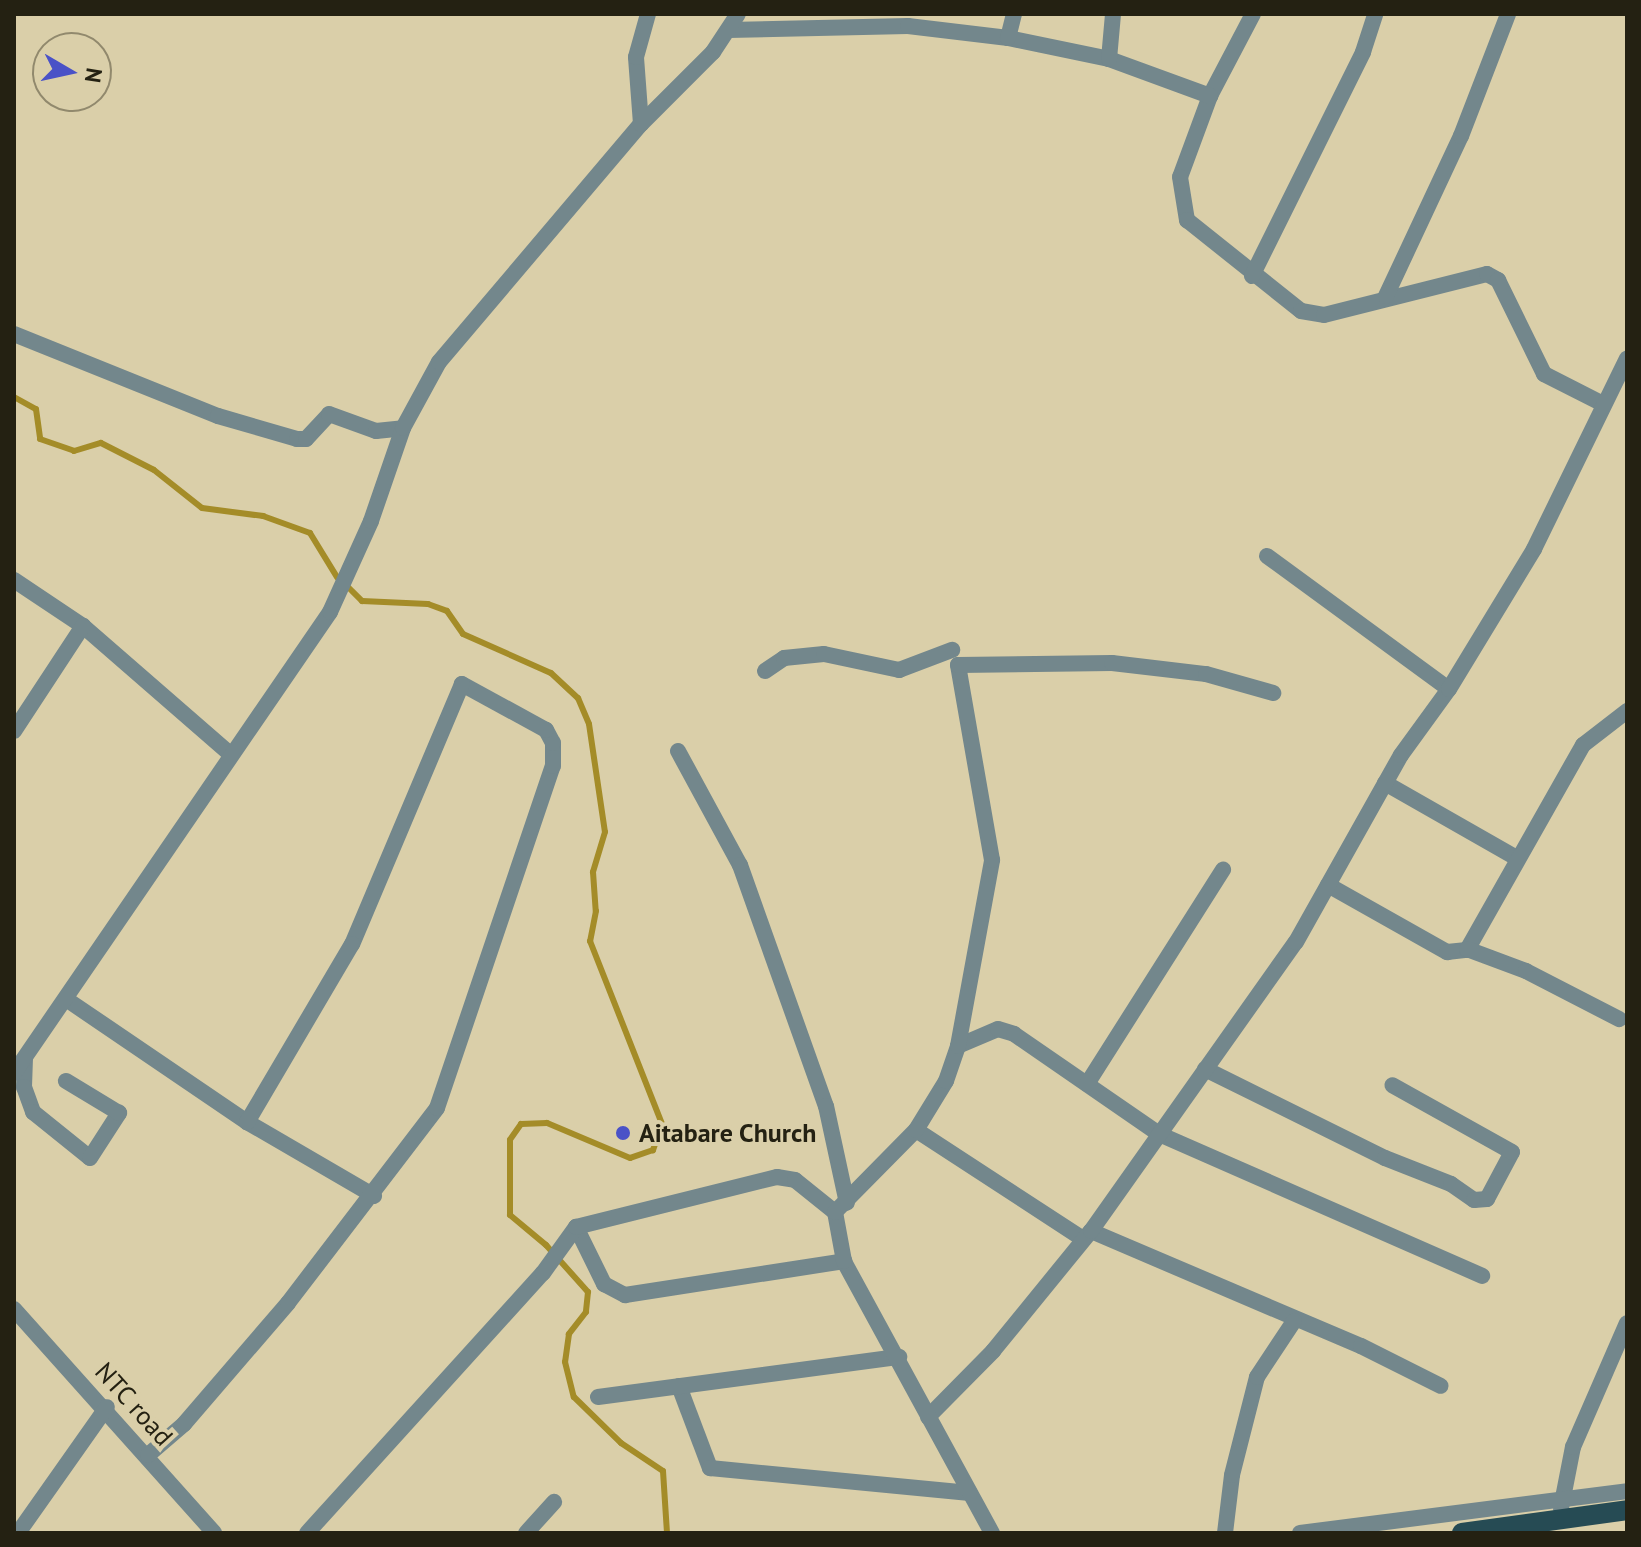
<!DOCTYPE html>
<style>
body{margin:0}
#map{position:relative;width:1641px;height:1547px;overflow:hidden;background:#dacfa9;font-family:"PT Sans",sans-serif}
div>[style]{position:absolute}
.stream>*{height:6px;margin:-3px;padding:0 3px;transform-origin:3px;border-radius:3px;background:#a48c28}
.street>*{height:16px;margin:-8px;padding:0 8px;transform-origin:8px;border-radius:8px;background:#73878c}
.primary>*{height:20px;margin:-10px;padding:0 10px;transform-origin:10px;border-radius:10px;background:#264b54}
.dots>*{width:22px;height:22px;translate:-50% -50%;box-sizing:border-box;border:4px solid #dacfa9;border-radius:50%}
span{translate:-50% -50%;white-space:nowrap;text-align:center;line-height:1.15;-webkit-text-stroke:8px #dacfa9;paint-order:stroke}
.poi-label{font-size:26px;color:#242112;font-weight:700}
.left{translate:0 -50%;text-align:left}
.street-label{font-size:26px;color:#242112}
.frame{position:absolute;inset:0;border:16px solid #242112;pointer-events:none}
.north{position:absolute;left:32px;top:32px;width:80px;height:80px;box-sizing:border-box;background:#dacfa9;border:2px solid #91896d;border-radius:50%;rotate:99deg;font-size:22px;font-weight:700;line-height:32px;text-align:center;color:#242112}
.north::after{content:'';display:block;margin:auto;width:28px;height:36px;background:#4a52c7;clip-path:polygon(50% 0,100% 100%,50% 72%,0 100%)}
</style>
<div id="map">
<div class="stream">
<i style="left:14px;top:397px;width:25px;rotate:29deg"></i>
<i style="left:36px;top:409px;width:30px;rotate:82deg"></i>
<i style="left:40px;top:439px;width:36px;rotate:19deg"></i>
<i style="left:74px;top:451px;width:28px;rotate:-17deg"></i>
<i style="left:101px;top:443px;width:59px;rotate:27deg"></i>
<i style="left:154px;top:470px;width:61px;rotate:38.4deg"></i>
<i style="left:202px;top:508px;width:62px;rotate:7.5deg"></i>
<i style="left:263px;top:516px;width:50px;rotate:19.9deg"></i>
<i style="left:310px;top:533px;width:52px;rotate:58.5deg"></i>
<i style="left:348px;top:587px;width:20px;rotate:45deg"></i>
<i style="left:362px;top:601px;width:66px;rotate:2.6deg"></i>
<i style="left:428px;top:604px;width:20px;rotate:20deg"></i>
<i style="left:447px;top:611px;width:28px;rotate:55deg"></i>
<i style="left:463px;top:634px;width:96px;rotate:23.9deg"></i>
<i style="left:551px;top:673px;width:37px;rotate:43deg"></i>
<i style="left:578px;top:698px;width:28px;rotate:67deg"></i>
<i style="left:589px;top:724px;width:109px;rotate:81.6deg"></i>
<i style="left:605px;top:832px;width:42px;rotate:106.7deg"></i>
<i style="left:593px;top:872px;width:39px;rotate:86deg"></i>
<i style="left:596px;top:911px;width:31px;rotate:101deg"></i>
<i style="left:590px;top:941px;width:197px;rotate:68.5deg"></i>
<i style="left:662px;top:1124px;width:28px;rotate:109deg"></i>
<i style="left:653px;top:1150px;width:24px;rotate:161deg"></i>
<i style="left:630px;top:1158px;width:90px;rotate:-157.1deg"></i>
<i style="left:547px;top:1123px;width:26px;rotate:178deg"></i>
<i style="left:521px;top:1124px;width:19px;rotate:125deg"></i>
<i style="left:510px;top:1140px;width:75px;rotate:90deg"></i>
<i style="left:510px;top:1215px;width:47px;rotate:39.8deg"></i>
<i style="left:546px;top:1245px;width:63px;rotate:48.2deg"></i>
<i style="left:588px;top:1292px;width:20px;rotate:96deg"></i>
<i style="left:586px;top:1312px;width:28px;rotate:128deg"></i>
<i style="left:569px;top:1334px;width:28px;rotate:98deg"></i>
<i style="left:565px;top:1362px;width:36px;rotate:76deg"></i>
<i style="left:574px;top:1397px;width:66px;rotate:44.4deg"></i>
<i style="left:621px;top:1443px;width:50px;rotate:33.7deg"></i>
<i style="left:663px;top:1471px;width:62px;rotate:86.3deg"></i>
</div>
<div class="street">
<i style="left:1253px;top:14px;width:93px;rotate:117.7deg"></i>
<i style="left:1210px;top:96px;width:86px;rotate:110.3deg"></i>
<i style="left:1180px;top:177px;width:44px;rotate:80.8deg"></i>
<i style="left:1187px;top:220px;width:146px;rotate:38.6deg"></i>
<i style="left:1301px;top:311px;width:23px;rotate:10deg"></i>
<i style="left:1324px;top:315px;width:168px;rotate:-14.1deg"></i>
<i style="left:1487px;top:274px;width:13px;rotate:29deg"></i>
<i style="left:1498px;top:280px;width:105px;rotate:63.9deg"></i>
<i style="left:1544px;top:374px;width:66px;rotate:27deg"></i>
<i style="left:728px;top:30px;width:180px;rotate:-1.3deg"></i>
<i style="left:908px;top:26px;width:101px;rotate:6.8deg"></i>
<i style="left:1008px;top:38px;width:103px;rotate:11.7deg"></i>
<i style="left:1109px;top:59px;width:108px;rotate:20.1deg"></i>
<i style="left:1008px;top:38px;width:25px;rotate:-76deg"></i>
<i style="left:1109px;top:59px;width:45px;rotate:-84.9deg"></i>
<i style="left:641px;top:124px;width:67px;rotate:-94.3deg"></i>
<i style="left:636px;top:57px;width:45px;rotate:-74.4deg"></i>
<i style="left:1252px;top:276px;width:250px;rotate:-63.6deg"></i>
<i style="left:1363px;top:52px;width:40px;rotate:-72deg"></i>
<i style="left:1386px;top:296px;width:177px;rotate:-64.9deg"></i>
<i style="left:1461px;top:136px;width:131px;rotate:-68.9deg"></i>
<i style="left:14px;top:334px;width:220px;rotate:21.9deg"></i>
<i style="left:218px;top:416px;width:82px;rotate:16.2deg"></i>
<i style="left:297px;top:439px;width:9px"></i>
<i style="left:306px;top:439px;width:34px;rotate:-47deg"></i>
<i style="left:329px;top:414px;width:50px;rotate:19.9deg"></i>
<i style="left:376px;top:431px;width:27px;rotate:-6deg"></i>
<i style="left:1267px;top:556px;width:225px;rotate:36.2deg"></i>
<i style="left:14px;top:580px;width:83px;rotate:33.7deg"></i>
<i style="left:83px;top:626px;width:195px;rotate:41deg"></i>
<i style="left:765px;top:671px;width:23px;rotate:-34deg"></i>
<i style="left:784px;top:658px;width:40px;rotate:-5.7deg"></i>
<i style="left:824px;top:654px;width:77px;rotate:12deg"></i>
<i style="left:899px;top:670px;width:57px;rotate:-20.7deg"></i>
<i style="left:14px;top:731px;width:126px;rotate:-56.7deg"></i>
<i style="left:678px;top:751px;width:130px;rotate:61.5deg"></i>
<i style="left:740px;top:865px;width:256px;rotate:70.4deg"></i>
<i style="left:826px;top:1106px;width:99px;rotate:77.8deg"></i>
<i style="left:1385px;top:783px;width:153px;rotate:29.7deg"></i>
<i style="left:1328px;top:885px;width:137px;rotate:29.4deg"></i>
<i style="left:1447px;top:952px;width:20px;rotate:-6deg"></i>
<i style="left:1467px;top:950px;width:236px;rotate:-60.5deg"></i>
<i style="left:1583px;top:745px;width:56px;rotate:-37.7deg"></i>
<i style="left:1467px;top:949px;width:63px;rotate:20.4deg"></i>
<i style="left:1526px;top:971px;width:105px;rotate:27.3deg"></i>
<i style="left:66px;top:999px;width:219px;rotate:34.2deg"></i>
<i style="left:247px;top:1122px;width:147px;rotate:30.2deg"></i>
<i style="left:958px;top:1046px;width:43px;rotate:-23deg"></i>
<i style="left:998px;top:1029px;width:17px;rotate:17deg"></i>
<i style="left:1014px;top:1034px;width:176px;rotate:34.6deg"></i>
<i style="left:1159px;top:1134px;width:353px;rotate:23.7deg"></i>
<i style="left:25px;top:1058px;width:29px;rotate:92deg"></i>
<i style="left:24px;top:1087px;width:27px;rotate:70deg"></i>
<i style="left:33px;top:1112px;width:73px;rotate:38.9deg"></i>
<i style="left:90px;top:1158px;width:54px;rotate:-57.2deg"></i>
<i style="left:119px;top:1113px;width:62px;rotate:-148.9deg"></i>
<i style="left:1205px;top:1069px;width:201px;rotate:26.3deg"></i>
<i style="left:1385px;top:1158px;width:71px;rotate:21.5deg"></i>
<i style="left:1451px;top:1184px;width:28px;rotate:35deg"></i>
<i style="left:1474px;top:1200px;width:13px;rotate:-4deg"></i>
<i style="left:1487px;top:1199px;width:53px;rotate:-62deg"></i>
<i style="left:1512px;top:1152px;width:137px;rotate:-150.8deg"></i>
<i style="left:14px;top:1073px;width:559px;rotate:-55.57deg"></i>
<i style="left:330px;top:612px;width:100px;rotate:-65.7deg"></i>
<i style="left:371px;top:521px;width:98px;rotate:-71deg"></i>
<i style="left:403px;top:428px;width:75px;rotate:-61.4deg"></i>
<i style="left:439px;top:362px;width:312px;rotate:-49.7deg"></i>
<i style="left:641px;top:124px;width:102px;rotate:-45deg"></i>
<i style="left:713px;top:52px;width:45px;rotate:-56.7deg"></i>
<i style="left:1087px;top:1084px;width:254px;rotate:-57.6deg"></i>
<i style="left:916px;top:1130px;width:199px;rotate:33.1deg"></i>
<i style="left:576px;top:1227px;width:64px;rotate:63.8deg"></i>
<i style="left:604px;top:1284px;width:24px;rotate:28deg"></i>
<i style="left:625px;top:1295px;width:222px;rotate:-8.8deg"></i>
<i style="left:1091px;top:1231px;width:293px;rotate:23.1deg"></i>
<i style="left:1361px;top:1346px;width:89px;rotate:26.6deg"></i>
<i style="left:14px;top:1309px;width:300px;rotate:48.2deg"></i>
<i style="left:679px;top:1386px;width:88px;rotate:69.3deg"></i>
<i style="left:710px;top:1468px;width:261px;rotate:5.5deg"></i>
<i style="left:598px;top:1397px;width:304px;rotate:-7.6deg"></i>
<i style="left:928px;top:1417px;width:93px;rotate:-45.4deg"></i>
<i style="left:993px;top:1351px;width:155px;rotate:-50.8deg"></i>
<i style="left:1091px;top:1231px;width:354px;rotate:-54.7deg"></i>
<i style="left:1296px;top:942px;width:214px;rotate:-60.7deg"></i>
<i style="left:1401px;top:755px;width:82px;rotate:-54deg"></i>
<i style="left:1449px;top:689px;width:164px;rotate:-58.7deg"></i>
<i style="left:1534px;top:549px;width:212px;rotate:-64deg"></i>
<i style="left:148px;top:1455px;width:48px;rotate:-40.7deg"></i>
<i style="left:184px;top:1424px;width:160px;rotate:-49.3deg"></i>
<i style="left:288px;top:1303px;width:245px;rotate:-52.6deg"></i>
<i style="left:437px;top:1108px;width:361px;rotate:-71.3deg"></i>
<i style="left:553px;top:766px;width:23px;rotate:-90deg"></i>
<i style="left:553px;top:743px;width:15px;rotate:-118deg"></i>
<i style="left:546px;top:730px;width:96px;rotate:-151.3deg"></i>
<i style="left:462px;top:684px;width:282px;rotate:112.9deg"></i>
<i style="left:352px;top:944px;width:207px;rotate:120.5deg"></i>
<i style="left:1561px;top:1508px;width:62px;rotate:-78.9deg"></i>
<i style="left:1573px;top:1447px;width:135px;rotate:-66.5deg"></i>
<i style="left:18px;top:1533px;width:154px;rotate:-54.8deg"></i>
<i style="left:307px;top:1533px;width:351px;rotate:-47.8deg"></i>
<i style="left:543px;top:1273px;width:57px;rotate:-54.3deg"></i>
<i style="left:576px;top:1227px;width:207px;rotate:-14deg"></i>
<i style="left:777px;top:1177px;width:18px;rotate:9deg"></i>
<i style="left:795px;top:1180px;width:51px;rotate:38.7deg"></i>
<i style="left:526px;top:1533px;width:42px;rotate:-47.9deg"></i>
<i style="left:992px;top:1533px;width:310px;rotate:-118.6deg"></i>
<i style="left:844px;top:1261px;width:50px;rotate:-100.4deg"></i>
<i style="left:835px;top:1212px;width:115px;rotate:-45.4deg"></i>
<i style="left:916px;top:1130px;width:57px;rotate:-58.5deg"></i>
<i style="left:946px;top:1081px;width:37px;rotate:-71deg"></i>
<i style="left:958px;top:1046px;width:189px;rotate:-79.6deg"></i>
<i style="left:992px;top:860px;width:198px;rotate:-99.9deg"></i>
<i style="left:958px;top:665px;width:154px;rotate:-0.7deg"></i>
<i style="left:1112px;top:663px;width:95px;rotate:6.7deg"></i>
<i style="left:1206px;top:674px;width:70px;rotate:15.8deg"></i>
<i style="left:1225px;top:1533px;width:58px;rotate:-83.1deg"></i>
<i style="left:1232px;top:1475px;width:101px;rotate:-75.7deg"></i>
<i style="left:1257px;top:1377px;width:67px;rotate:-56.5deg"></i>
<i style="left:1300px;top:1533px;width:330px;rotate:-7.3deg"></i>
</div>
<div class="primary">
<i style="left:1462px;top:1533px;width:167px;rotate:-7.9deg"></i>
</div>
<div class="dots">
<i style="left:623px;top:1133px;background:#4a52c7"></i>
</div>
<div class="poi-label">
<span class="left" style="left:639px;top:1133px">Aitabare Church</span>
</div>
<div class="street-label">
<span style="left:134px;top:1404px;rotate:48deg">NTC road</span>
</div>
<div class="frame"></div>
<div class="north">N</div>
</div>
